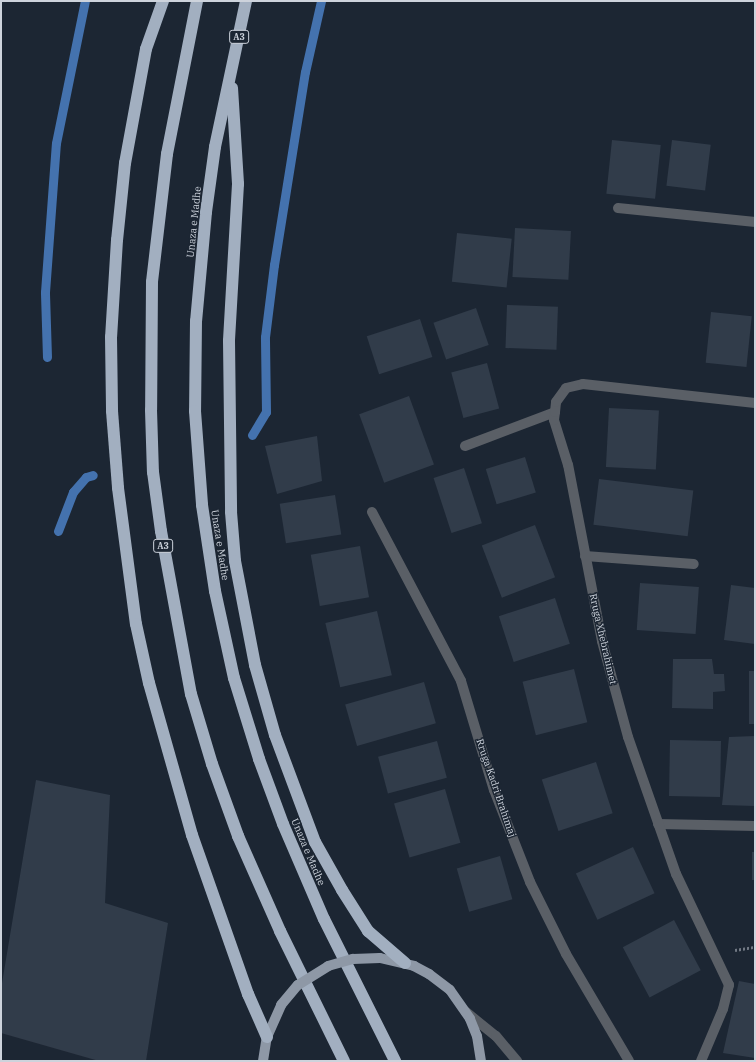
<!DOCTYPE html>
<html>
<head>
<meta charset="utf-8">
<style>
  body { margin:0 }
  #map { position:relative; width:756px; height:1062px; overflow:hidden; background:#1c2633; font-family:"IBM Plex Serif",serif }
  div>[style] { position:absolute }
  .stream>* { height:9px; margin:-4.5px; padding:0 4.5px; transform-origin:4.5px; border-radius:4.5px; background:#4472ae }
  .building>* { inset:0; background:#313c4a; transform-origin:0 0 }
  .path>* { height:2.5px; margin-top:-1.25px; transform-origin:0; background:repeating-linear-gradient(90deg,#717984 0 2px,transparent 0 4px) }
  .minor>* { height:10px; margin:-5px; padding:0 5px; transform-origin:5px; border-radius:5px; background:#5a5f66 }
  .major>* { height:10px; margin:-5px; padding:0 5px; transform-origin:5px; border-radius:5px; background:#8e98a6 }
  .highway>* { height:12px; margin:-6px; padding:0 6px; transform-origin:6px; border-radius:6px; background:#a2afc0 }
  .major-bridge>* { height:10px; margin:-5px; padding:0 5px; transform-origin:5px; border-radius:5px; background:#8e98a6 }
  span { translate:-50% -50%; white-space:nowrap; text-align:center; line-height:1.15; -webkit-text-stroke:3px #1c2633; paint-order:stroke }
  .shield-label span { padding:1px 3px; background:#1c2633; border:1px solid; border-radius:3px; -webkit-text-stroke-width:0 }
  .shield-label { font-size:9px; color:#cdd3dc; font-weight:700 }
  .street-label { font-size:10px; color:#cdd3dc }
  .frame { position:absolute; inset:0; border:2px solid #cdd3dc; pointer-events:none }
</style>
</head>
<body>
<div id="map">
  <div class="stream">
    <i style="left:47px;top:357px;width:65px;rotate:-91.8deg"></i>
    <i style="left:45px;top:292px;width:149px;rotate:-85.8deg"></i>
    <i style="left:56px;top:143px;width:145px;rotate:-78.5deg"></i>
    <i style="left:252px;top:435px;width:27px;rotate:-59deg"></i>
    <i style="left:266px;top:412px;width:75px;rotate:-90.8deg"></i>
    <i style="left:265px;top:337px;width:73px;rotate:-82.9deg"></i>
    <i style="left:274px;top:265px;width:195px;rotate:-80.9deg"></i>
    <i style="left:305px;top:72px;width:73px;rotate:-77.3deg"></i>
    <i style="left:58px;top:531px;width:42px;rotate:-69deg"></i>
    <i style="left:73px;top:492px;width:20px;rotate:-49deg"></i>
    <i style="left:86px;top:477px;width:7px;rotate:-16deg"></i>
  </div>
  <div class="building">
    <i style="left:612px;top:140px;width:49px;height:54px;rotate:6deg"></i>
    <i style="left:672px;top:140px;width:39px;height:46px;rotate:7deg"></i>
    <i style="left:515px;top:228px;width:56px;height:49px;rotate:3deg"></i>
    <i style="left:457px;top:233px;width:55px;height:49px;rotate:6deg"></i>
    <i style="left:507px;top:305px;width:51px;height:43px;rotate:2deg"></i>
    <i style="left:476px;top:308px;width:39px;height:45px;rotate:71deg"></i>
    <i style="left:711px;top:312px;width:41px;height:51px;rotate:6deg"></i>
    <i style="left:420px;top:319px;width:40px;height:56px;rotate:72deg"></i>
    <i style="left:487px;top:363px;width:47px;height:37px;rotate:75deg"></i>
    <i style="left:409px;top:396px;width:73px;height:53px;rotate:70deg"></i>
    <i style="left:609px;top:408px;width:50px;height:59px;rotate:3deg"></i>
    <i style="clip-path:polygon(317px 436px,322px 481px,277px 494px,265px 446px)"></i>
    <i style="left:525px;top:457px;width:37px;height:41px;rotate:73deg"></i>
    <i style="left:464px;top:468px;width:58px;height:32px;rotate:72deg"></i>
    <i style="left:599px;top:479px;width:95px;height:46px;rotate:7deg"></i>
    <i style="left:335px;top:495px;width:40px;height:56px;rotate:81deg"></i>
    <i style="left:535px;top:525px;width:56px;height:57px;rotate:69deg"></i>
    <i style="left:360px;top:546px;width:52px;height:50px;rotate:80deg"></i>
    <i style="left:640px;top:583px;width:59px;height:47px;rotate:4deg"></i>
    <i style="clip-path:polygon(731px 585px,755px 588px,755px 644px,724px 640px)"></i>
    <i style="left:555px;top:598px;width:48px;height:59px;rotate:72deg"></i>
    <i style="left:377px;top:611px;width:66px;height:53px;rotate:77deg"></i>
    <i style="clip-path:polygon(673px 659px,712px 659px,714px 674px,724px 674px,725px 691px,713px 692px,713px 709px,672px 708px)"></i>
    <i style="left:574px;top:669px;width:55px;height:53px;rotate:76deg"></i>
    <i style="left:749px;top:671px;width:6px;height:53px"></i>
    <i style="left:424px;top:682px;width:43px;height:82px;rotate:74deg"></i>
    <i style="clip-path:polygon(755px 736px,755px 806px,722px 805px,729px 737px)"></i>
    <i style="left:670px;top:740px;width:51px;height:56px;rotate:1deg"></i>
    <i style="left:437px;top:741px;width:38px;height:61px;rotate:75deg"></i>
    <i style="left:596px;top:762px;width:54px;height:57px;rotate:72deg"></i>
    <i style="clip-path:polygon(36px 780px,110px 795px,105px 903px,168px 923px,146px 1061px,99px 1061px,1px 1033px,1px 989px)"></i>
    <i style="left:445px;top:789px;width:56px;height:53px;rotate:74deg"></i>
    <i style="left:633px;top:847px;width:51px;height:63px;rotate:65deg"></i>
    <i style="left:752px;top:852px;width:3px;height:28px"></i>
    <i style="left:500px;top:856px;width:45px;height:45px;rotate:74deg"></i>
    <i style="left:674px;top:920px;width:57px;height:58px;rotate:62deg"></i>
    <i style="clip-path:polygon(739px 981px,755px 984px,755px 1058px,723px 1053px)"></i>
  </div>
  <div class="path">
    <i style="left:735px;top:950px;width:20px;rotate:-9deg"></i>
  </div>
  <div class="minor">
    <i style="left:618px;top:208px;width:138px;rotate:5.8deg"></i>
    <i style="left:465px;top:446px;width:96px;rotate:-20.7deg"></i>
    <i style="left:372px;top:512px;width:191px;rotate:62.2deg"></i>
    <i style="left:461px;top:681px;width:114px;rotate:73.2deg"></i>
    <i style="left:494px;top:790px;width:99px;rotate:68.6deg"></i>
    <i style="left:530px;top:882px;width:80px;rotate:63.4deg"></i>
    <i style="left:566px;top:954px;width:124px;rotate:59.5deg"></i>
    <i style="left:585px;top:556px;width:109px;rotate:4.2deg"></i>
    <i style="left:658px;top:824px;width:97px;rotate:1.2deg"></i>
    <i style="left:466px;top:1012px;width:38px;rotate:39deg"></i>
    <i style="left:496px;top:1036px;width:33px;rotate:50deg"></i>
    <i style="left:701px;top:1061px;width:56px;rotate:-67.1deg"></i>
    <i style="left:723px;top:1009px;width:25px;rotate:-76deg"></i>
    <i style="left:729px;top:985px;width:123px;rotate:-115.5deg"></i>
    <i style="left:676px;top:874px;width:145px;rotate:-109.3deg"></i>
    <i style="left:628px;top:737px;width:99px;rotate:-105.2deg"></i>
    <i style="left:602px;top:641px;width:179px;rotate:-100.9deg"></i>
    <i style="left:568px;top:465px;width:47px;rotate:-107.3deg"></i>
    <i style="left:554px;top:420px;width:8px;rotate:-83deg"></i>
    <i style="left:555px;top:412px;width:10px;rotate:-84deg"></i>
    <i style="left:556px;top:402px;width:17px;rotate:-54deg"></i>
    <i style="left:566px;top:388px;width:17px;rotate:-13deg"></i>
    <i style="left:583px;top:384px;width:173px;rotate:6.3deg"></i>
  </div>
  <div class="major">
    <i style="left:380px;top:958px;width:35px;rotate:13deg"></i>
    <i style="left:414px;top:966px;width:17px;rotate:28deg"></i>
    <i style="left:429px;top:974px;width:26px;rotate:37deg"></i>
    <i style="left:450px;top:990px;width:35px;rotate:55deg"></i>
    <i style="left:470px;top:1019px;width:18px;rotate:68deg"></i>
    <i style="left:477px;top:1036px;width:25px;rotate:81deg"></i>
    <i style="left:263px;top:1061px;width:24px;rotate:-81deg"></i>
    <i style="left:267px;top:1037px;width:35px;rotate:-66deg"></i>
  </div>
  <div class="highway">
    <i style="left:163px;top:1px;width:51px;rotate:109.5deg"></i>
    <i style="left:146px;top:49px;width:116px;rotate:100.4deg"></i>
    <i style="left:125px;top:163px;width:77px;rotate:95.9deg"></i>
    <i style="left:117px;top:240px;width:97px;rotate:93.5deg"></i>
    <i style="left:111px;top:337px;width:74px;rotate:89.2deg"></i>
    <i style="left:112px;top:411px;width:77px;rotate:85.5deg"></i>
    <i style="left:118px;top:488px;width:137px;rotate:82.5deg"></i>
    <i style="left:136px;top:624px;width:60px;rotate:77.6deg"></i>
    <i style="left:149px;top:683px;width:158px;rotate:74.2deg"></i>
    <i style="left:192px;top:835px;width:169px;rotate:70.6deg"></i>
    <i style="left:248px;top:994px;width:47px;rotate:66.2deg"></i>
    <i style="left:197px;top:1px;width:156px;rotate:101.1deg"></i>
    <i style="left:167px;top:154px;width:129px;rotate:96.7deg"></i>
    <i style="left:152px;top:282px;width:128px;rotate:90.4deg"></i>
    <i style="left:151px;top:410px;width:62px;rotate:88.2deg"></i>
    <i style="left:153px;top:472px;width:60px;rotate:82.3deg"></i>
    <i style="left:161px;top:531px;width:166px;rotate:79.6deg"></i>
    <i style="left:191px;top:694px;width:73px;rotate:73.3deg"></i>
    <i style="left:212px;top:764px;width:77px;rotate:70.1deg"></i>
    <i style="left:238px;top:836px;width:104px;rotate:66.1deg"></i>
    <i style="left:280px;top:931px;width:145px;rotate:63.8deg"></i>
    <i style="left:246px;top:1px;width:149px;rotate:102deg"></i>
    <i style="left:215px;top:147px;width:66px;rotate:97.9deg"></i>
    <i style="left:206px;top:212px;width:109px;rotate:95.2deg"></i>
    <i style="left:196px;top:321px;width:90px;rotate:90.6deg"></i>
    <i style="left:195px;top:411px;width:94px;rotate:85.7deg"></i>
    <i style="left:202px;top:505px;width:87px;rotate:81.4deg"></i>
    <i style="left:215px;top:591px;width:89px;rotate:77.7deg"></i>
    <i style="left:234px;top:678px;width:85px;rotate:72.8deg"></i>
    <i style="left:259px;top:759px;width:69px;rotate:69.7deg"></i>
    <i style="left:283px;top:824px;width:103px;rotate:66.7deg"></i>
    <i style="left:324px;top:919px;width:159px;rotate:63.4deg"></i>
    <i style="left:232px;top:88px;width:96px;rotate:86.4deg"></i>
    <i style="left:238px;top:184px;width:157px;rotate:93.3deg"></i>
    <i style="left:229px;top:341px;width:171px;rotate:89.3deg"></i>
    <i style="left:231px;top:512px;width:49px;rotate:85.3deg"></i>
    <i style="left:235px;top:561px;width:106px;rotate:79.1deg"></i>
    <i style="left:255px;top:665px;width:73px;rotate:74.1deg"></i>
    <i style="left:275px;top:735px;width:114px;rotate:69.5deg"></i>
    <i style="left:315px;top:842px;width:55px;rotate:60.6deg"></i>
    <i style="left:342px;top:890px;width:49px;rotate:57.6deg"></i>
    <i style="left:368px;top:931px;width:49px;rotate:40.9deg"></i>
  </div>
  <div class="major-bridge">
    <i style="left:281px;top:1005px;width:26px;rotate:-50deg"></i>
    <i style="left:298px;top:985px;width:36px;rotate:-32deg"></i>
    <i style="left:328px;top:966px;width:26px;rotate:-16deg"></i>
    <i style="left:353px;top:959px;width:27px;rotate:-2deg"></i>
  </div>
  <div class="shield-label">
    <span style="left:239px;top:37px">A3</span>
    <span style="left:163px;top:546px">A3</span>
  </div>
  <div class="street-label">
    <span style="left:194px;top:222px;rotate:-84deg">Unaza e Madhe</span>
    <span style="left:220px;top:545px;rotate:81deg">Unaza e Madhe</span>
    <span style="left:603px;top:639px;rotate:77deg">Rruga Xhebrahimet</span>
    <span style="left:496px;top:788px;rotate:71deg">Rruga Kadri Brahimaj</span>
    <span style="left:308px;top:852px;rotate:67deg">Unaza e Madhe</span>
  </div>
  <div class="frame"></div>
</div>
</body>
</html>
